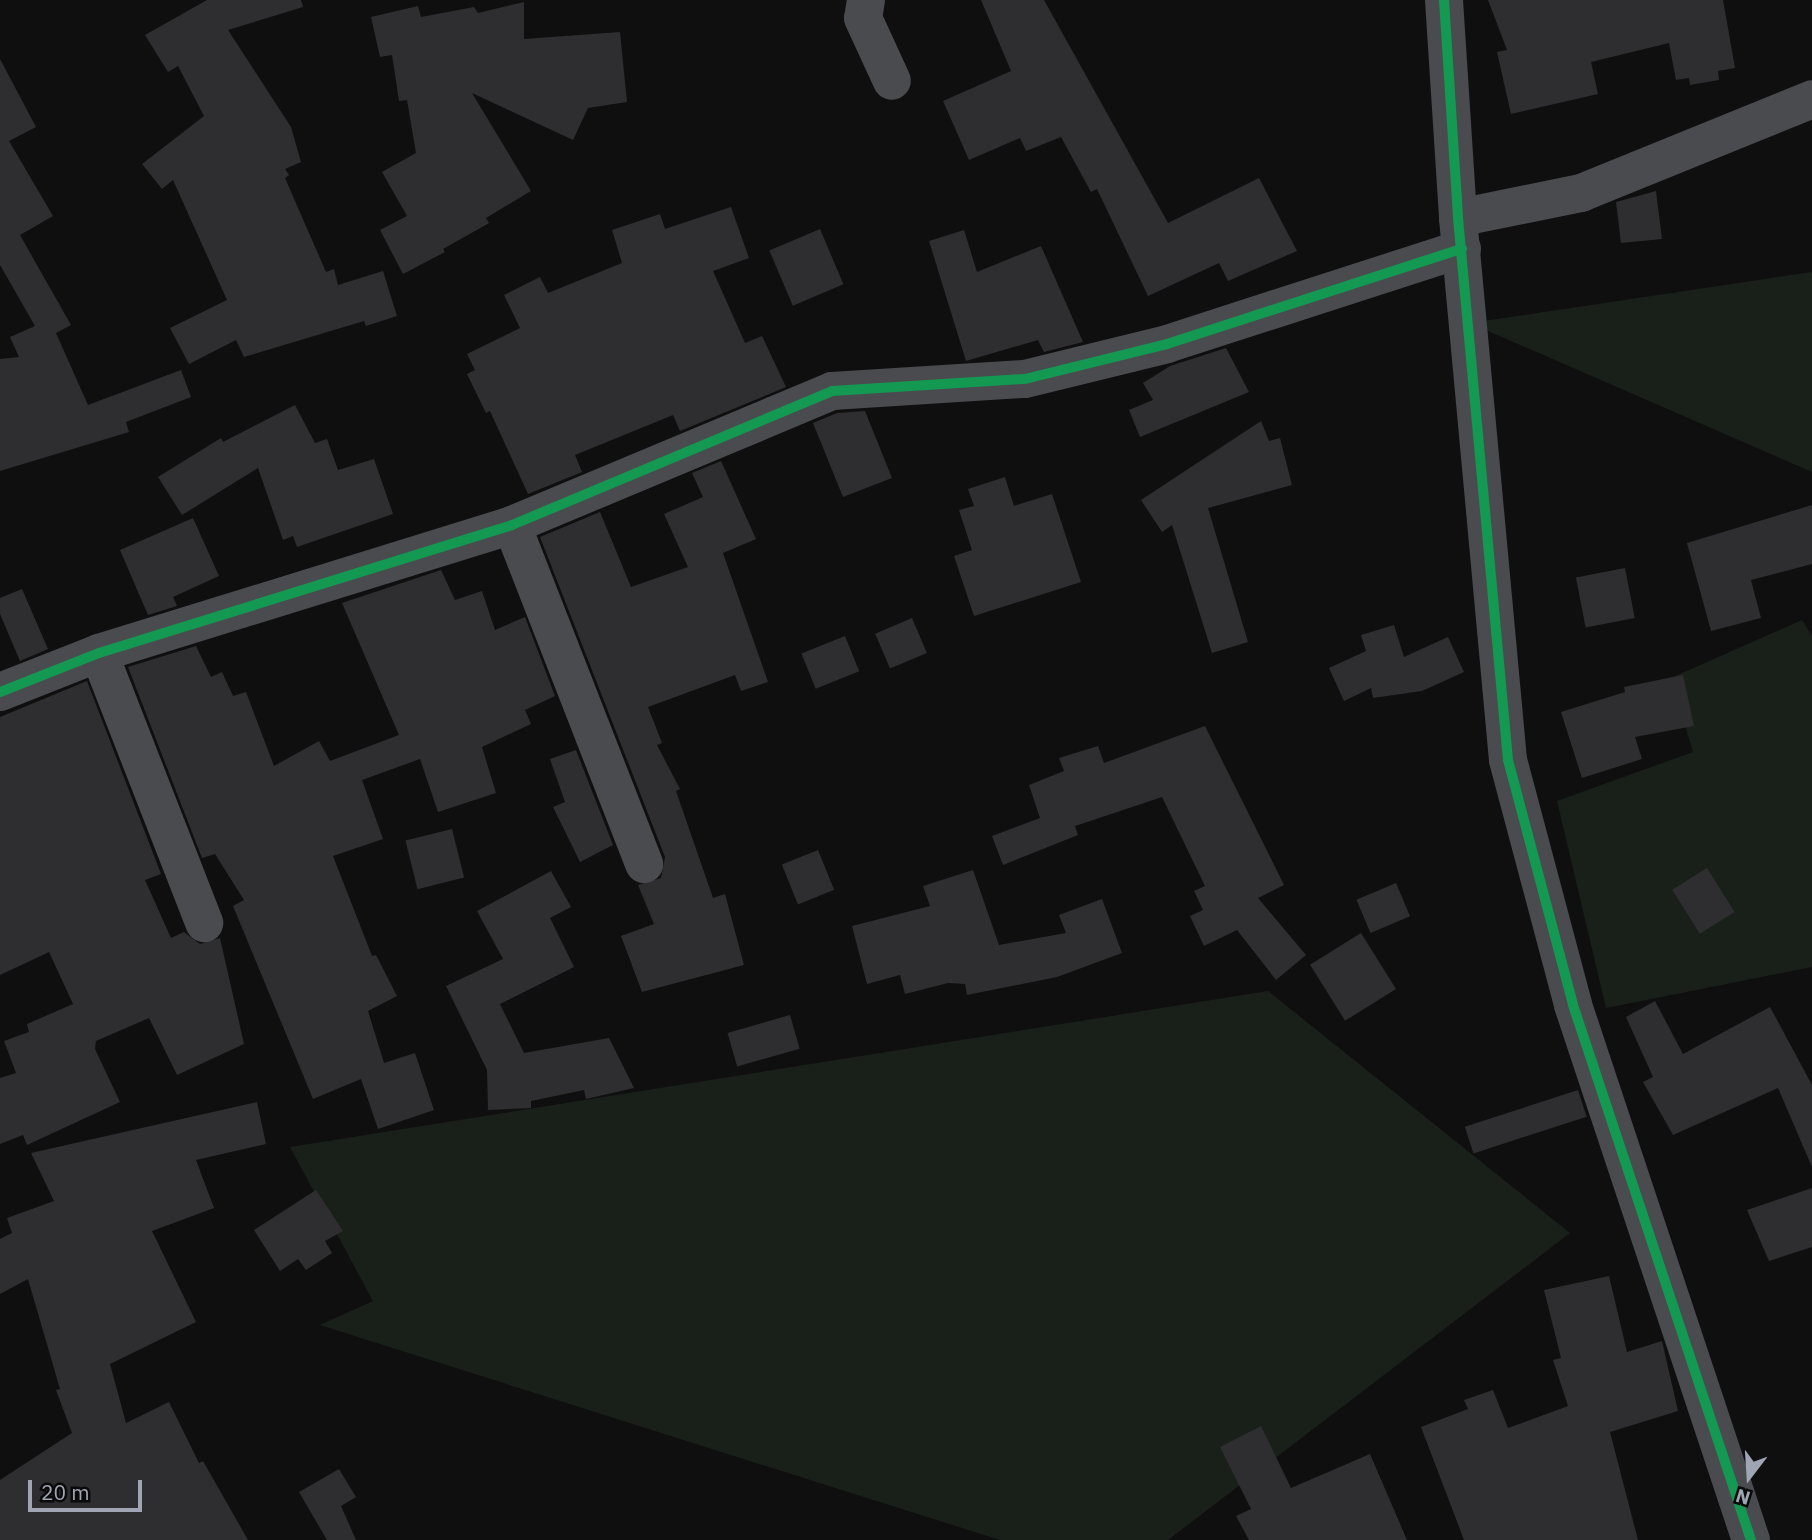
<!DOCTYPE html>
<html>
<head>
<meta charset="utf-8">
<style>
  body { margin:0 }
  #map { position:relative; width:1812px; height:1540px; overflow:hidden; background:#0f0f10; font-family:"IBM Plex Sans",sans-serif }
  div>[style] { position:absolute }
  .green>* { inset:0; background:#19201a }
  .building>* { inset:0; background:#2e2e30; transform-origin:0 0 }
  .minor>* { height:38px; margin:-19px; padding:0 19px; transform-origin:19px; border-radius:19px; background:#4a4b4f }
  .cycleway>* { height:10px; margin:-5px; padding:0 5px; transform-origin:5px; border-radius:5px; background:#139951 }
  span { translate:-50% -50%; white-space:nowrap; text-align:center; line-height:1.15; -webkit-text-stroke:5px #0a0a0b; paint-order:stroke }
  .north { position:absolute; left:1714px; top:1442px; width:70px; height:70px; -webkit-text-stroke:5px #0a0a0b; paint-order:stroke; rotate:197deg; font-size:19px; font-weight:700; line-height:28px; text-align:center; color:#9fa5b2 }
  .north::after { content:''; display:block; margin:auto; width:24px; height:32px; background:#9fa5b2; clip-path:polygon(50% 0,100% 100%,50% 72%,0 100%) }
  .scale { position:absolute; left:28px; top:1480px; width:114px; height:32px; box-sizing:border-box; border:4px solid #9fa5b2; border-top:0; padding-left:9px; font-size:21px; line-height:24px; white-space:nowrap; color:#9fa5b2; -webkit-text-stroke:5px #0a0a0b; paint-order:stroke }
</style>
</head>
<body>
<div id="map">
  <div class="green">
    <i style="clip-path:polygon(1812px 272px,1812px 472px,1470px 323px)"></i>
    <i style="clip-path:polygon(1802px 620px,1812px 636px,1812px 967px,1606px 1008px,1557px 801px,1693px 752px,1671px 678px)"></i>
    <i style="clip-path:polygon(1268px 991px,1570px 1233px,1168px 1540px,1000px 1540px,320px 1325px,373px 1301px,290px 1147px)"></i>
  </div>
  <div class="building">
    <i style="clip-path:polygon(207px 0,301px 0,303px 7px,228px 30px,291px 127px,301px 162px,285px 169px,289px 175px,285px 178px,326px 272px,334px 269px,338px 285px,383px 271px,397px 316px,366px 326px,364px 321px,244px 357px,236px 340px,189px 364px,170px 328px,227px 300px,173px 180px,162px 189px,142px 164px,204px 116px,178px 66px,168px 72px,145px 35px)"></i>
    <i style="clip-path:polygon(981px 0,1044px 0,1168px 223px,1259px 178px,1297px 251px,1228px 281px,1219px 263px,1148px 296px,1097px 189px,1091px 192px,1061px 137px,1026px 151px,1020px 138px,969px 160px,943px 101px,1011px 71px)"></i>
    <i style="clip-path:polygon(1488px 0,1723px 0,1735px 68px,1718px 71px,1719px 80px,1690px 85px,1689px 78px,1676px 80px,1669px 43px,1591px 62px,1598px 94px,1511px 114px,1497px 52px,1507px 50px)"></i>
    <i style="clip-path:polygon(524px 2px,524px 39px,620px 32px,627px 102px,588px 108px,573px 140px,472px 93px,531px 191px,486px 218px,489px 223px,443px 249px,445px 252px,403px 274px,380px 230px,407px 216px,382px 172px,416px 153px,407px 100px,399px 101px,392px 55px,380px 57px,371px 17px,418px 6px,421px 17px,474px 7px,478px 13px)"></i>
    <i style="clip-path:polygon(0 59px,36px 127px,9px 141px,53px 216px,20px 235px,71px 325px,56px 333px,88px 405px,181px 370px,191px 397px,126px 422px,129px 432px,0 471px,0 359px,19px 357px,10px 337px,35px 326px,0 265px)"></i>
    <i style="clip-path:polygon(1656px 191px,1662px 239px,1621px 243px,1616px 202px)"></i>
    <i style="clip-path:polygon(731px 207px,749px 258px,713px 271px,745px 343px,762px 336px,786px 387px,680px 431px,673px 415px,575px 455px,582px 472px,528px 494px,490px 411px,486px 413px,467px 374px,475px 370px,467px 354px,520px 328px,504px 295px,540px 277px,548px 293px,622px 263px,612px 230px,660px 214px,665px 229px)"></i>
    <i style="left:820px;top:229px;width:60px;height:55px;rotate:67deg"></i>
    <i style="clip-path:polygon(964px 230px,977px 272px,1041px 246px,1083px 342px,1044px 352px,1038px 340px,966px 361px,929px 241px)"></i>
    <i style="clip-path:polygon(1226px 348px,1249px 392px,1140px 437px,1129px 410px,1153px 400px,1143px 383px,1170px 366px)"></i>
    <i style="clip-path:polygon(295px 405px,315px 443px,327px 439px,338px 470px,374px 459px,393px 514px,297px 547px,293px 536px,283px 540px,258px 468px,182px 515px,158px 477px,221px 438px,223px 442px)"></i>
    <i style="clip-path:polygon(865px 411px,892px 478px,843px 497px,813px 423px,837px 413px)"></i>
    <i style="clip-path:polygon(1261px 421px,1269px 441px,1280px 438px,1292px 485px,1208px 508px,1248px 642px,1212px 653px,1172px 525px,1162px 532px,1141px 500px)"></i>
    <i style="clip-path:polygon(721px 461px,756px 539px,723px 553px,768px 682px,741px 691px,735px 675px,648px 707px,662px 743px,657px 745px,680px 789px,676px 791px,713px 898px,725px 894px,744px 965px,642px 992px,621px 936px,654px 924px,638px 885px,661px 878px,665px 857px,540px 537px,600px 512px,631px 587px,688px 567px,664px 514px,703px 497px,692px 473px)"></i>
    <i style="clip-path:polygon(1005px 477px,1014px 506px,1052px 494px,1081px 582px,974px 616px,954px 556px,972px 550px,959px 510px,974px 506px,968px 489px)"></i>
    <i style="clip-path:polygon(1812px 505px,1812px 564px,1751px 580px,1761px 618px,1711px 631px,1687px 543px)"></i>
    <i style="clip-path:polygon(193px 518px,219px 576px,173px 597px,177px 606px,148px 615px,120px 550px)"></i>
    <i style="left:1625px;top:568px;width:51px;height:50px;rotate:79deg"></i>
    <i style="clip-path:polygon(441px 570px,455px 600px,482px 591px,495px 630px,525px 617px,555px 696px,525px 710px,531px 724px,482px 747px,496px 793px,438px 812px,420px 759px,362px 780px,383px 839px,333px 856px,372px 956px,376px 955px,397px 996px,368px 1011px,384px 1063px,415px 1053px,434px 1110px,378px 1129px,361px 1079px,313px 1099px,233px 906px,244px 900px,215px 854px,202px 858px,128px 667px,196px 646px,211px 677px,222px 672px,233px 696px,246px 692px,274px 766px,319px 741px,330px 761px,399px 735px,342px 603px)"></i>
    <i style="clip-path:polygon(22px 589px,48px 649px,20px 661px,0 614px,0 598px)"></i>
    <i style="left:912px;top:618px;width:38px;height:40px;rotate:67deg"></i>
    <i style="clip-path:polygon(1394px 625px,1404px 657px,1448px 637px,1464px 672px,1422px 691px,1373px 698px,1371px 688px,1344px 701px,1329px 668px,1366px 651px,1361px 635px)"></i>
    <i style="left:845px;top:636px;width:38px;height:47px;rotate:68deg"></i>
    <i style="clip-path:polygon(1683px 675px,1694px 726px,1635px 737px,1642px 759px,1582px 778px,1561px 712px,1625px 692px,1624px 687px)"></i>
    <i style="clip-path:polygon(87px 681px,161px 874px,145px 880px,171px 938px,184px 932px,200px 944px,220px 938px,244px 1044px,177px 1075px,149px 1018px,96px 1041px,95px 1049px,120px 1102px,27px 1145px,23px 1135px,0 1144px,0 1078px,16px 1073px,4px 1041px,29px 1032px,27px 1024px,73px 1004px,49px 952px,0 975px,0 717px)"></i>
    <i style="clip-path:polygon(1205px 726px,1284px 885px,1258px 898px,1306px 955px,1276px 980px,1237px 930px,1204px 946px,1190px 916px,1203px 910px,1194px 891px,1205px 886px,1162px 797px,1075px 826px,1078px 835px,1003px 865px,992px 836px,1040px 818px,1029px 785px,1064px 771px,1059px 758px,1098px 746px,1104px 763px)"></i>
    <i style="clip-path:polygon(576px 750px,613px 845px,580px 862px,553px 807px,565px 802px,550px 759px)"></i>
    <i style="left:452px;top:829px;width:50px;height:48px;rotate:76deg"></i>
    <i style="left:818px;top:850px;width:43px;height:39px;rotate:68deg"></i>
    <i style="left:1707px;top:868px;width:52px;height:41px;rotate:58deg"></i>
    <i style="clip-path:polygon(973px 870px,999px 945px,1066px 933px,1059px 915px,1102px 899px,1122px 953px,1057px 977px,967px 995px,965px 984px,948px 983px,905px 994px,900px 975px,867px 984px,852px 926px,930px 906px,923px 886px)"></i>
    <i style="clip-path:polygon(551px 871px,571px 907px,550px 918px,574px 967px,500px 1004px,524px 1053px,609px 1038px,634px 1088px,586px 1099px,584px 1090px,531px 1101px,531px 1108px,488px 1110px,487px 1070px,446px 986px,503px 959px,477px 911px)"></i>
    <i style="left:1396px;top:883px;width:36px;height:43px;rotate:67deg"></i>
    <i style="left:1361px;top:933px;width:66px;height:60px;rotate:58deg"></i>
    <i style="clip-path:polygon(1655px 1001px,1683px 1054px,1770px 1007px,1812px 1085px,1812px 1167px,1778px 1088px,1673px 1135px,1643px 1082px,1653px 1077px,1626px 1017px)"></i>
    <i style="left:790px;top:1015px;width:35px;height:65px;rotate:74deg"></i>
    <i style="left:1578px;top:1090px;width:28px;height:119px;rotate:72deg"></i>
    <i style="clip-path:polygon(257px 1102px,266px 1144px,196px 1160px,214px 1208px,152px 1231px,196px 1322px,110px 1364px,126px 1423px,169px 1402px,199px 1463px,203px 1461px,248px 1540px,0 1540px,0 1480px,72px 1433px,56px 1390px,60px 1389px,28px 1279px,0 1294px,0 1239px,12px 1233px,7px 1218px,54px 1201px,31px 1153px)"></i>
    <i style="clip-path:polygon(1812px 1188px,1812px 1247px,1769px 1261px,1747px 1210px)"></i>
    <i style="clip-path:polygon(316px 1190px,343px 1231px,325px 1241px,332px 1253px,306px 1270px,298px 1259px,280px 1271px,254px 1230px)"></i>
    <i style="clip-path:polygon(1609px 1276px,1627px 1352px,1662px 1341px,1678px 1411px,1610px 1432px,1638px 1540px,1464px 1540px,1421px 1427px,1468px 1409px,1464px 1400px,1493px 1390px,1508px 1428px,1568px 1406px,1553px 1360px,1561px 1358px,1544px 1290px)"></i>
    <i style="clip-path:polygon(1261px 1426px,1291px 1488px,1370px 1454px,1407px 1540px,1249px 1540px,1236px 1516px,1251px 1509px,1220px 1447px)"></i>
    <i style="clip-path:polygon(339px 1469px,356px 1497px,341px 1506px,356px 1540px,327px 1540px,299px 1492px)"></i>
  </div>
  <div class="minor">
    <i style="left:866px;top:0;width:18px;rotate:99deg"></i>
    <i style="left:863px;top:18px;width:69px;rotate:65.3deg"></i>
    <i style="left:1444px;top:0;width:218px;rotate:86.3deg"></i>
    <i style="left:1458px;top:218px;width:544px;rotate:84.73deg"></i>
    <i style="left:1508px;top:760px;width:253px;rotate:75.1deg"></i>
    <i style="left:1573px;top:1005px;width:564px;rotate:71.6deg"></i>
    <i style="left:1458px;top:218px;width:126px;rotate:-11.5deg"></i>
    <i style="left:1581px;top:193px;width:249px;rotate:-22.1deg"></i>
    <i style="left:512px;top:525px;width:364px;rotate:68.7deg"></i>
    <i style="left:99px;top:653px;width:290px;rotate:68.7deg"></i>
    <i style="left:0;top:692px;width:106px;rotate:-21.5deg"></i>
    <i style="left:99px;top:653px;width:432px;rotate:-17.2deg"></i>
    <i style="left:512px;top:525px;width:347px;rotate:-22.7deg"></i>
    <i style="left:832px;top:391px;width:193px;rotate:-3.6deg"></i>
    <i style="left:1025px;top:379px;width:146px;rotate:-13.8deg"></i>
    <i style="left:1167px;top:344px;width:310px;rotate:-17.9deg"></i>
  </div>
  <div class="cycleway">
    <i style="left:1444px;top:0;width:218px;rotate:86.3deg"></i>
    <i style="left:1458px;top:218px;width:544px;rotate:84.73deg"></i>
    <i style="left:1508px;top:760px;width:253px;rotate:75.1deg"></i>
    <i style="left:1573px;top:1005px;width:564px;rotate:71.6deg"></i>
    <i style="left:0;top:692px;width:106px;rotate:-21.5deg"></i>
    <i style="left:99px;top:653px;width:432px;rotate:-17.2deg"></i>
    <i style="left:512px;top:525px;width:347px;rotate:-22.7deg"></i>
    <i style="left:832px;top:391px;width:193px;rotate:-3.6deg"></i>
    <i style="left:1025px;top:379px;width:146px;rotate:-13.8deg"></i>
    <i style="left:1167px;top:344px;width:310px;rotate:-17.9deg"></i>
  </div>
  <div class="north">N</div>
  <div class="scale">20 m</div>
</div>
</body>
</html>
